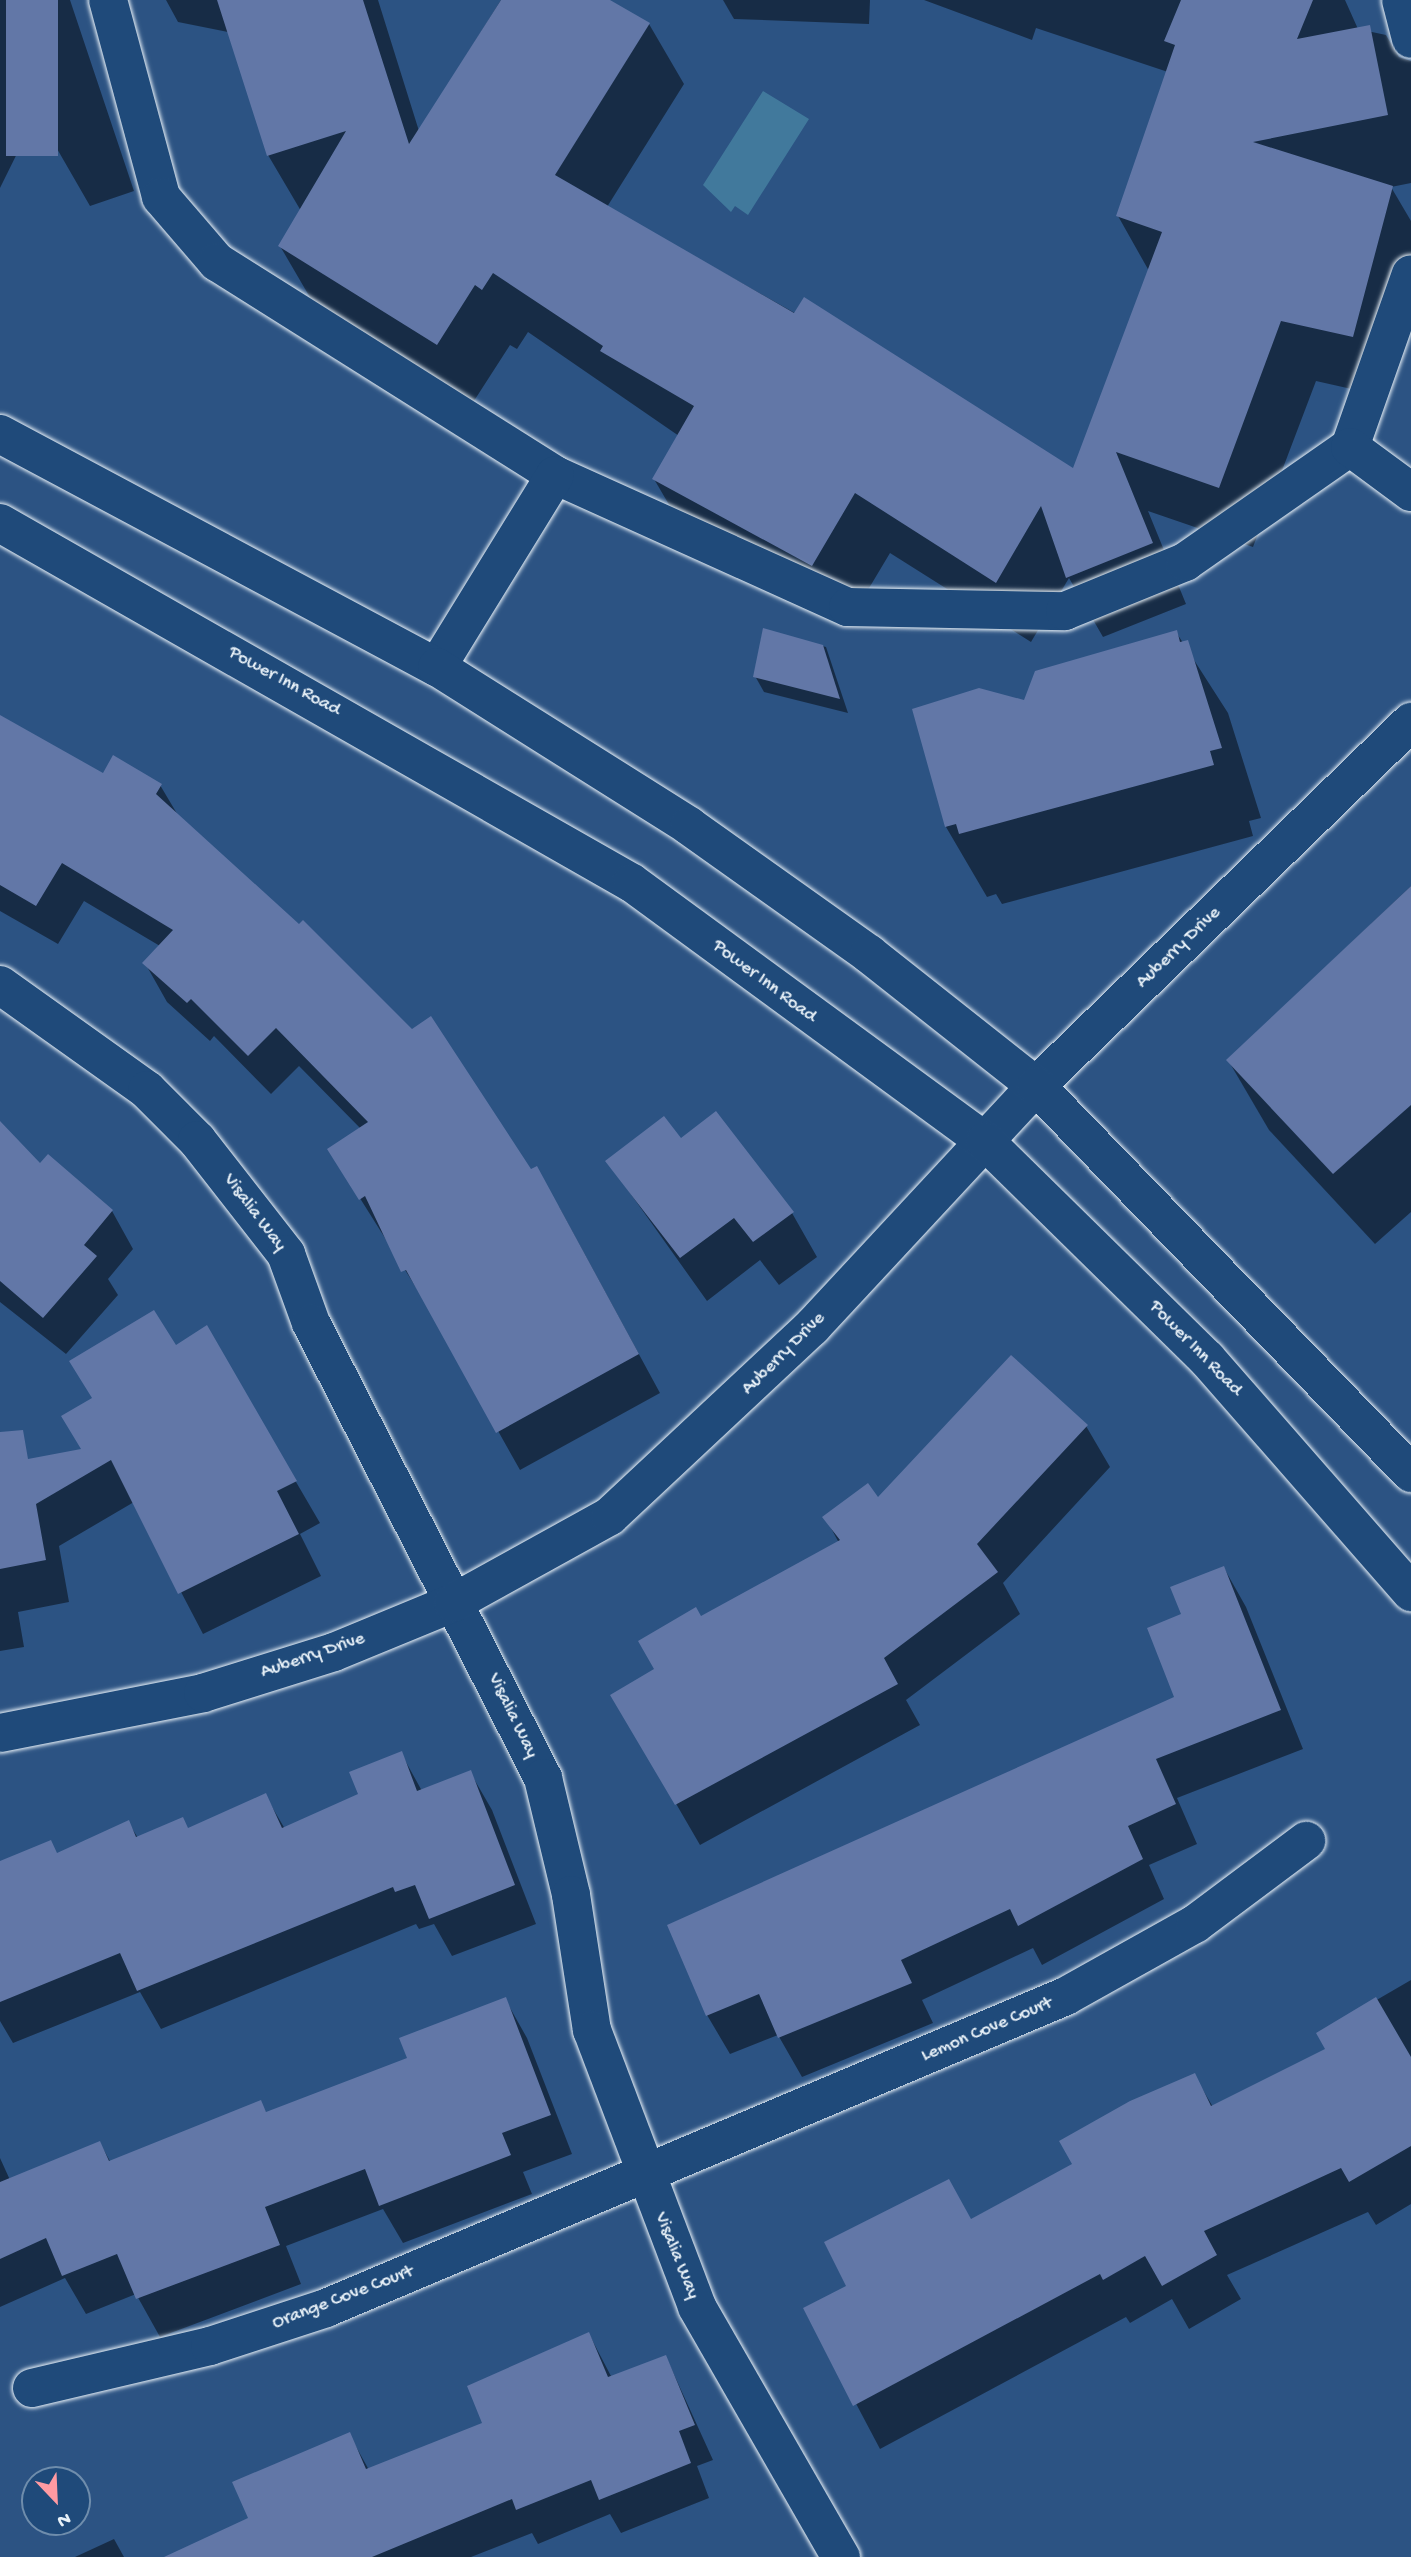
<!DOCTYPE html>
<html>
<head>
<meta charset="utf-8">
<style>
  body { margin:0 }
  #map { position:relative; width:1411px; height:2557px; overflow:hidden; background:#2c5383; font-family:"Gochi Hand",sans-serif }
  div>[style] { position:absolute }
  .water>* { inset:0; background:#41799c }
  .shadow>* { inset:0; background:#0007 }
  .building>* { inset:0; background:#6277a7; transform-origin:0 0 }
  .roads { filter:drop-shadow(0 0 2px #e8f1f8) drop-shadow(0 0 2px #e8f1f8) }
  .minor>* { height:38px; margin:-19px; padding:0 19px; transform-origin:19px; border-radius:19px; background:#1f4a7a }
  .major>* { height:38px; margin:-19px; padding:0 19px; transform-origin:19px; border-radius:19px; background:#1f4a7a }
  span { translate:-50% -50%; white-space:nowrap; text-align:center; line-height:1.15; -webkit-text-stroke:5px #1f4a7a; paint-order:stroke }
  .street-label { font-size:19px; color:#e8f1f8 }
  .north { position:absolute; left:21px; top:2466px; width:70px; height:70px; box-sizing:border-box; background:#1f4a7a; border:2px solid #6f8dac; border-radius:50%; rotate:157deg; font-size:19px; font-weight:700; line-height:28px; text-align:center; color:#e8f1f8 }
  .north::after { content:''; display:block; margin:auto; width:24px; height:32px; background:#ff9aa2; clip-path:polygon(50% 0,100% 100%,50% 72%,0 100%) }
</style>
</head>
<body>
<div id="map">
  <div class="water">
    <i style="clip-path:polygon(763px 91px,809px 119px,748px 215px,735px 206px,731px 212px,703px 185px)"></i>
  </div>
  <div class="shadow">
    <i style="clip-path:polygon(0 0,70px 0,134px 191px,90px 206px,56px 147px,42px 103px,0 188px)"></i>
    <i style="clip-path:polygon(166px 0,378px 0,419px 131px,501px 0,606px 0,649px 24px,684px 84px,607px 207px,1074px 471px,1149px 271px,1118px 216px,1168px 72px,1036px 28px,1032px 40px,924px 0,1345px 0,1358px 29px,1386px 35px,1399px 57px,1411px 61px,1411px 183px,1391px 187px,1411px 221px,1411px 307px,1387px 397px,1316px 381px,1253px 547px,1148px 511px,1186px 604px,1103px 637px,1069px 578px,1031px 642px,890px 553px,847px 625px,689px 539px,654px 479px,679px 436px,528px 332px,517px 349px,510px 345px,472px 404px,315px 306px,280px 246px,301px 211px,268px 155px,228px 32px,178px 22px)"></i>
    <i style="clip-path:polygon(723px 0,870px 0,869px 24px,734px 19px)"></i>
    <i style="clip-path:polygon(765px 631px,826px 647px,848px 713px,764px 692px,755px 676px)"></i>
    <i style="clip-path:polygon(1176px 632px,1228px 713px,1261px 818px,1249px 821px,1253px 836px,1002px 904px,996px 894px,987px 897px,946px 827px,1025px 703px)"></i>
    <i style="clip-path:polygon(0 717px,104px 775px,160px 785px,179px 817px,531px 1171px,559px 1207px,660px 1393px,520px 1470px,429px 1308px,329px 1149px,361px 1129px,299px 1066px,271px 1094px,214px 1036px,210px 1041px,167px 1002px,145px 963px,160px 946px,84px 901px,58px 944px,0 911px)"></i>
    <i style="clip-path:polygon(1411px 886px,1411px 1212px,1375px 1244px,1269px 1130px,1228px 1060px)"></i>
    <i style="clip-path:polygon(0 1124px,40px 1166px,112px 1211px,133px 1249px,108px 1279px,118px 1295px,66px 1354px,0 1302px)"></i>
    <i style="clip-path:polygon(681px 1140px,792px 1213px,817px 1257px,779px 1285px,760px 1260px,707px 1301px,608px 1162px)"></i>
    <i style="clip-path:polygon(206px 1328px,320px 1523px,300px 1534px,321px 1576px,203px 1634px,134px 1502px,59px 1546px,69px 1602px,18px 1612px,24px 1647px,0 1651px,0 1466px,83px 1451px,175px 1347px)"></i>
    <i style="clip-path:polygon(1086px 1426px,1110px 1467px,1003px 1583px,1020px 1614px,906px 1700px,920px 1725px,700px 1845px,613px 1695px,656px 1670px,700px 1619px,839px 1543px,825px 1517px)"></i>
    <i style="clip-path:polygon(1224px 1568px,1246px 1607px,1303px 1749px,1177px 1798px,1197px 1844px,1149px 1865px,1164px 1899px,1042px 1965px,1033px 1948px,922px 2000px,933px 2023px,802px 2077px,778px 2035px,730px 2054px,707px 2015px,1176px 1698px,1183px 1615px)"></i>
    <i style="clip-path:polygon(401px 1753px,422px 1791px,470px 1772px,492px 1810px,536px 1924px,452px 1956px,434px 1924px,419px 1929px,416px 1924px,161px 2029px,140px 1992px,13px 2043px,0 2021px,0 1862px,58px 1855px,128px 1822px,138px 1838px,188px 1829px,265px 1795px,285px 1829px,360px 1795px)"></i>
    <i style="clip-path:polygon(1411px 1980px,1411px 2204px,1376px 2225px,1368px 2212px,1227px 2275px,1241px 2299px,1189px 2329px,1172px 2299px,1130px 2323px,1126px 2317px,880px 2449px,806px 2309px,1074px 2164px,1194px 2075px,1213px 2107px,1327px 2050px,1318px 2034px)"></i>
    <i style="clip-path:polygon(505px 1999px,527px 2038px,572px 2154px,523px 2172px,532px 2194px,403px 2243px,383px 2209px,286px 2246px,301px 2284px,160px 2337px,136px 2294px,86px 2314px,65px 2278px,0 2307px,0 2158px,10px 2180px,100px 2143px,111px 2163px,260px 2102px,267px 2114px,409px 2059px)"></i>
    <i style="clip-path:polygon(589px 2334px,612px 2378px,666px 2357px,713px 2460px,697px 2466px,709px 2498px,621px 2533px,610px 2514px,538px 2544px,532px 2533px,471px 2557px,168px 2557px,250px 2519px,349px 2434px,369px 2470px,484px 2424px)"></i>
    <i style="clip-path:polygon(114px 2539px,124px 2557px,75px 2557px)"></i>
  </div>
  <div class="building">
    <i style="left:6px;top:0;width:52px;height:156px"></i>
    <i style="clip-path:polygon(217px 0,363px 0,409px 144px,501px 0,610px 0,650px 23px,555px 175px,794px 313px,804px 297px,1073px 468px,1162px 232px,1116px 216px,1175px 45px,1164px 41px,1181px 0,1313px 0,1297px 39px,1370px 25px,1388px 115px,1253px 142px,1393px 186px,1353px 337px,1281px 321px,1219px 488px,1116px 452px,1153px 543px,1066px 578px,1041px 506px,996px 583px,855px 493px,812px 566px,652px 479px,694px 406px,600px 351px,603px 346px,493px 273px,482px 290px,475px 285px,437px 345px,278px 246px,346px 131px,267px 156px)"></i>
    <i style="clip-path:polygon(763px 628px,823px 645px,840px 699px,753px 677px)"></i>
    <i style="clip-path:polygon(1177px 630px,1180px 642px,1188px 640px,1222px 748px,1210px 751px,1214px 765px,959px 834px,956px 824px,945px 827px,912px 709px,979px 688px,1024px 700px,1035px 671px)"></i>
    <i style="clip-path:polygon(0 715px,103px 773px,113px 755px,162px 784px,156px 794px,299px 924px,303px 920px,412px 1029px,431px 1016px,531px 1169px,537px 1166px,639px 1354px,496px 1433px,406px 1270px,401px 1272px,365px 1196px,359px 1200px,327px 1149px,368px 1122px,276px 1028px,248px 1056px,191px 999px,187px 1003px,142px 963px,173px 930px,62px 863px,36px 906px,0 885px)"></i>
    <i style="clip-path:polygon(1411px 886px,1411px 1105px,1333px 1174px,1226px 1060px)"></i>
    <i style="clip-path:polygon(716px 1111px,794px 1212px,753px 1242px,734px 1218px,680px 1258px,605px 1161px,664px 1116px,681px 1138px)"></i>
    <i style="clip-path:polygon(0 1121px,40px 1163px,48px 1154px,113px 1210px,84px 1245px,97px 1256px,43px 1318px,0 1281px)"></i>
    <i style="clip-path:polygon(154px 1310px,176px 1345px,207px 1325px,297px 1481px,277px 1491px,299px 1534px,178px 1594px,111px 1460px,36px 1504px,46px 1560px,0 1569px,0 1432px,23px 1430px,28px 1459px,81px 1449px,61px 1416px,92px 1398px,69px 1361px)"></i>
    <i style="clip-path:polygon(1011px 1355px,1088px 1425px,977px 1544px,998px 1572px,884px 1658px,898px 1684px,675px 1805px,610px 1695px,654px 1669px,638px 1641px,696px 1607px,701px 1616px,840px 1540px,822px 1517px,868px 1483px,878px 1497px)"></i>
    <i style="clip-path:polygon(1224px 1566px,1281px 1710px,1156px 1759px,1176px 1804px,1128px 1826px,1143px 1859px,1018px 1926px,1010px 1909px,901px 1960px,912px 1983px,778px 2038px,759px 1994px,706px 2016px,667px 1925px,1174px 1697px,1147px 1628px,1181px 1614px,1170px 1587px)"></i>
    <i style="clip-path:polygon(402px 1751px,417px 1791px,471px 1770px,515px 1885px,429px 1919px,415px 1885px,395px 1892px,393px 1887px,137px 1991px,120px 1953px,0 2002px,0 1861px,51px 1840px,57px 1853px,129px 1820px,136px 1837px,183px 1817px,188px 1828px,266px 1793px,282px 1828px,358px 1794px,349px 1772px)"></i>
    <i style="clip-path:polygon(506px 1997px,551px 2115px,502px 2133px,511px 2155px,379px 2206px,365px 2169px,265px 2207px,280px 2245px,136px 2299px,117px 2254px,62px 2276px,46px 2238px,0 2259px,0 2182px,100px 2141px,109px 2161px,261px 2100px,266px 2112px,407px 2058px,399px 2038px)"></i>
    <i style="clip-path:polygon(1376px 1997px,1411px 2057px,1411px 2146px,1349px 2182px,1341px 2168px,1204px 2231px,1217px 2255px,1162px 2286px,1145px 2256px,1103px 2280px,1100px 2274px,853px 2406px,803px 2308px,846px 2286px,824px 2242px,949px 2179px,971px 2219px,1072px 2164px,1059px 2141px,1130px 2101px,1195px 2073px,1211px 2106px,1325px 2049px,1316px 2033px)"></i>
    <i style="clip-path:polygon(589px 2332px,608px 2377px,666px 2355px,695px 2425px,679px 2431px,691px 2463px,599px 2500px,591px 2480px,516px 2510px,512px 2499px,372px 2557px,164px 2557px,248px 2518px,232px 2482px,350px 2432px,366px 2469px,482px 2423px,467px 2386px)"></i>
  </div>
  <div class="roads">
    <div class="minor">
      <i style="left:108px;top:0;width:204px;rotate:74.9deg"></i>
      <i style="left:161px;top:197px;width:86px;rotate:49.3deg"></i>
      <i style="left:217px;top:262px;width:400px;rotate:32.2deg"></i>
      <i style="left:555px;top:475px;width:321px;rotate:24.3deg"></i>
      <i style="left:848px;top:607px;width:217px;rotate:1.1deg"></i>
      <i style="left:1065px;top:611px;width:130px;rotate:-22.2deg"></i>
      <i style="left:1185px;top:562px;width:201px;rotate:-34.9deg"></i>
      <i style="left:1350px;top:447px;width:183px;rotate:-70.6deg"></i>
      <i style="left:1401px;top:0;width:40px;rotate:75.6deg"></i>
      <i style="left:1350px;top:447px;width:76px;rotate:36.4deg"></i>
      <i style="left:437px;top:667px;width:225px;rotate:-58.4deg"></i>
      <i style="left:0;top:985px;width:181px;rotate:35.5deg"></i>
      <i style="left:147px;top:1090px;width:71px;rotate:45deg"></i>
      <i style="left:197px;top:1140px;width:145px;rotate:52deg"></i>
      <i style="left:286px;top:1254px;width:73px;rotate:70.1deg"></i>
      <i style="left:311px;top:1323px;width:511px;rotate:62.98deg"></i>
      <i style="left:543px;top:1778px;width:120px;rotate:76.5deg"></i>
      <i style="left:571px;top:1895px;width:137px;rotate:81.2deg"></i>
      <i style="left:592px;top:2030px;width:296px;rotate:69.2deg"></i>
      <i style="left:697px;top:2307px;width:289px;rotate:60.1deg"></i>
      <i style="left:0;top:1733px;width:207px;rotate:-11.1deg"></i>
      <i style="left:203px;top:1693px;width:137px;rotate:-17.4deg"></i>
      <i style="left:334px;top:1652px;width:129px;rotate:-22.4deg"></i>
      <i style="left:453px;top:1603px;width:179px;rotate:-29deg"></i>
      <i style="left:610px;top:1516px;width:277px;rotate:-43.1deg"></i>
      <i style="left:812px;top:1327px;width:329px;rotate:-47.1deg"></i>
      <i style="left:1036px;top:1086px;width:523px;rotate:-44.15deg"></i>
      <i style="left:32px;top:2388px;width:183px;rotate:-13.3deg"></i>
      <i style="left:210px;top:2346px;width:122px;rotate:-18.1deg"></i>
      <i style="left:326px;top:2308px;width:803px;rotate:-22.86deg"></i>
      <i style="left:1066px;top:1996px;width:148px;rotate:-29.2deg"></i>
      <i style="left:1195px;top:1924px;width:139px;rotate:-36.8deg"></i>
    </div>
    <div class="major">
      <i style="left:0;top:434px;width:495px;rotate:28.1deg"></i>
      <i style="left:437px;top:667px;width:298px;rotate:32.2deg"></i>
      <i style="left:689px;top:826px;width:221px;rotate:35.4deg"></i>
      <i style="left:869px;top:954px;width:213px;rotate:38.3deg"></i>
      <i style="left:1036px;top:1086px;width:539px;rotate:45.9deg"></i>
      <i style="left:0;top:523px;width:727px;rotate:29.67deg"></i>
      <i style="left:632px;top:883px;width:437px;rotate:36.2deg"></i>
      <i style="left:985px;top:1141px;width:311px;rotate:44.5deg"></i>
      <i style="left:1207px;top:1359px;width:310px;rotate:48.8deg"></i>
    </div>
  </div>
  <div class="street-label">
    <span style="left:284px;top:682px;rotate:29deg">Power Inn Road</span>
    <span style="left:1179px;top:948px;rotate:-44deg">Auberry Drive</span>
    <span style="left:764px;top:982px;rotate:37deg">Power Inn Road</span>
    <span style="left:254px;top:1213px;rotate:53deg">Visalia Way</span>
    <span style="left:1195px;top:1349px;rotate:46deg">Power Inn Road</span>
    <span style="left:784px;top:1354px;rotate:-45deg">Auberry Drive</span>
    <span style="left:313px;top:1656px;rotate:-19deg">Auberry Drive</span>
    <span style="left:512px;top:1716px;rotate:64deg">Visalia Way</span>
    <span style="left:987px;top:2030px;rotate:-23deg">Lemon Cove Court</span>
    <span style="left:676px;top:2256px;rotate:68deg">Visalia Way</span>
    <span style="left:343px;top:2298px;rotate:-21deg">Orange Cove Court</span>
  </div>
  <div class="north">N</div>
</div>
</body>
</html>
